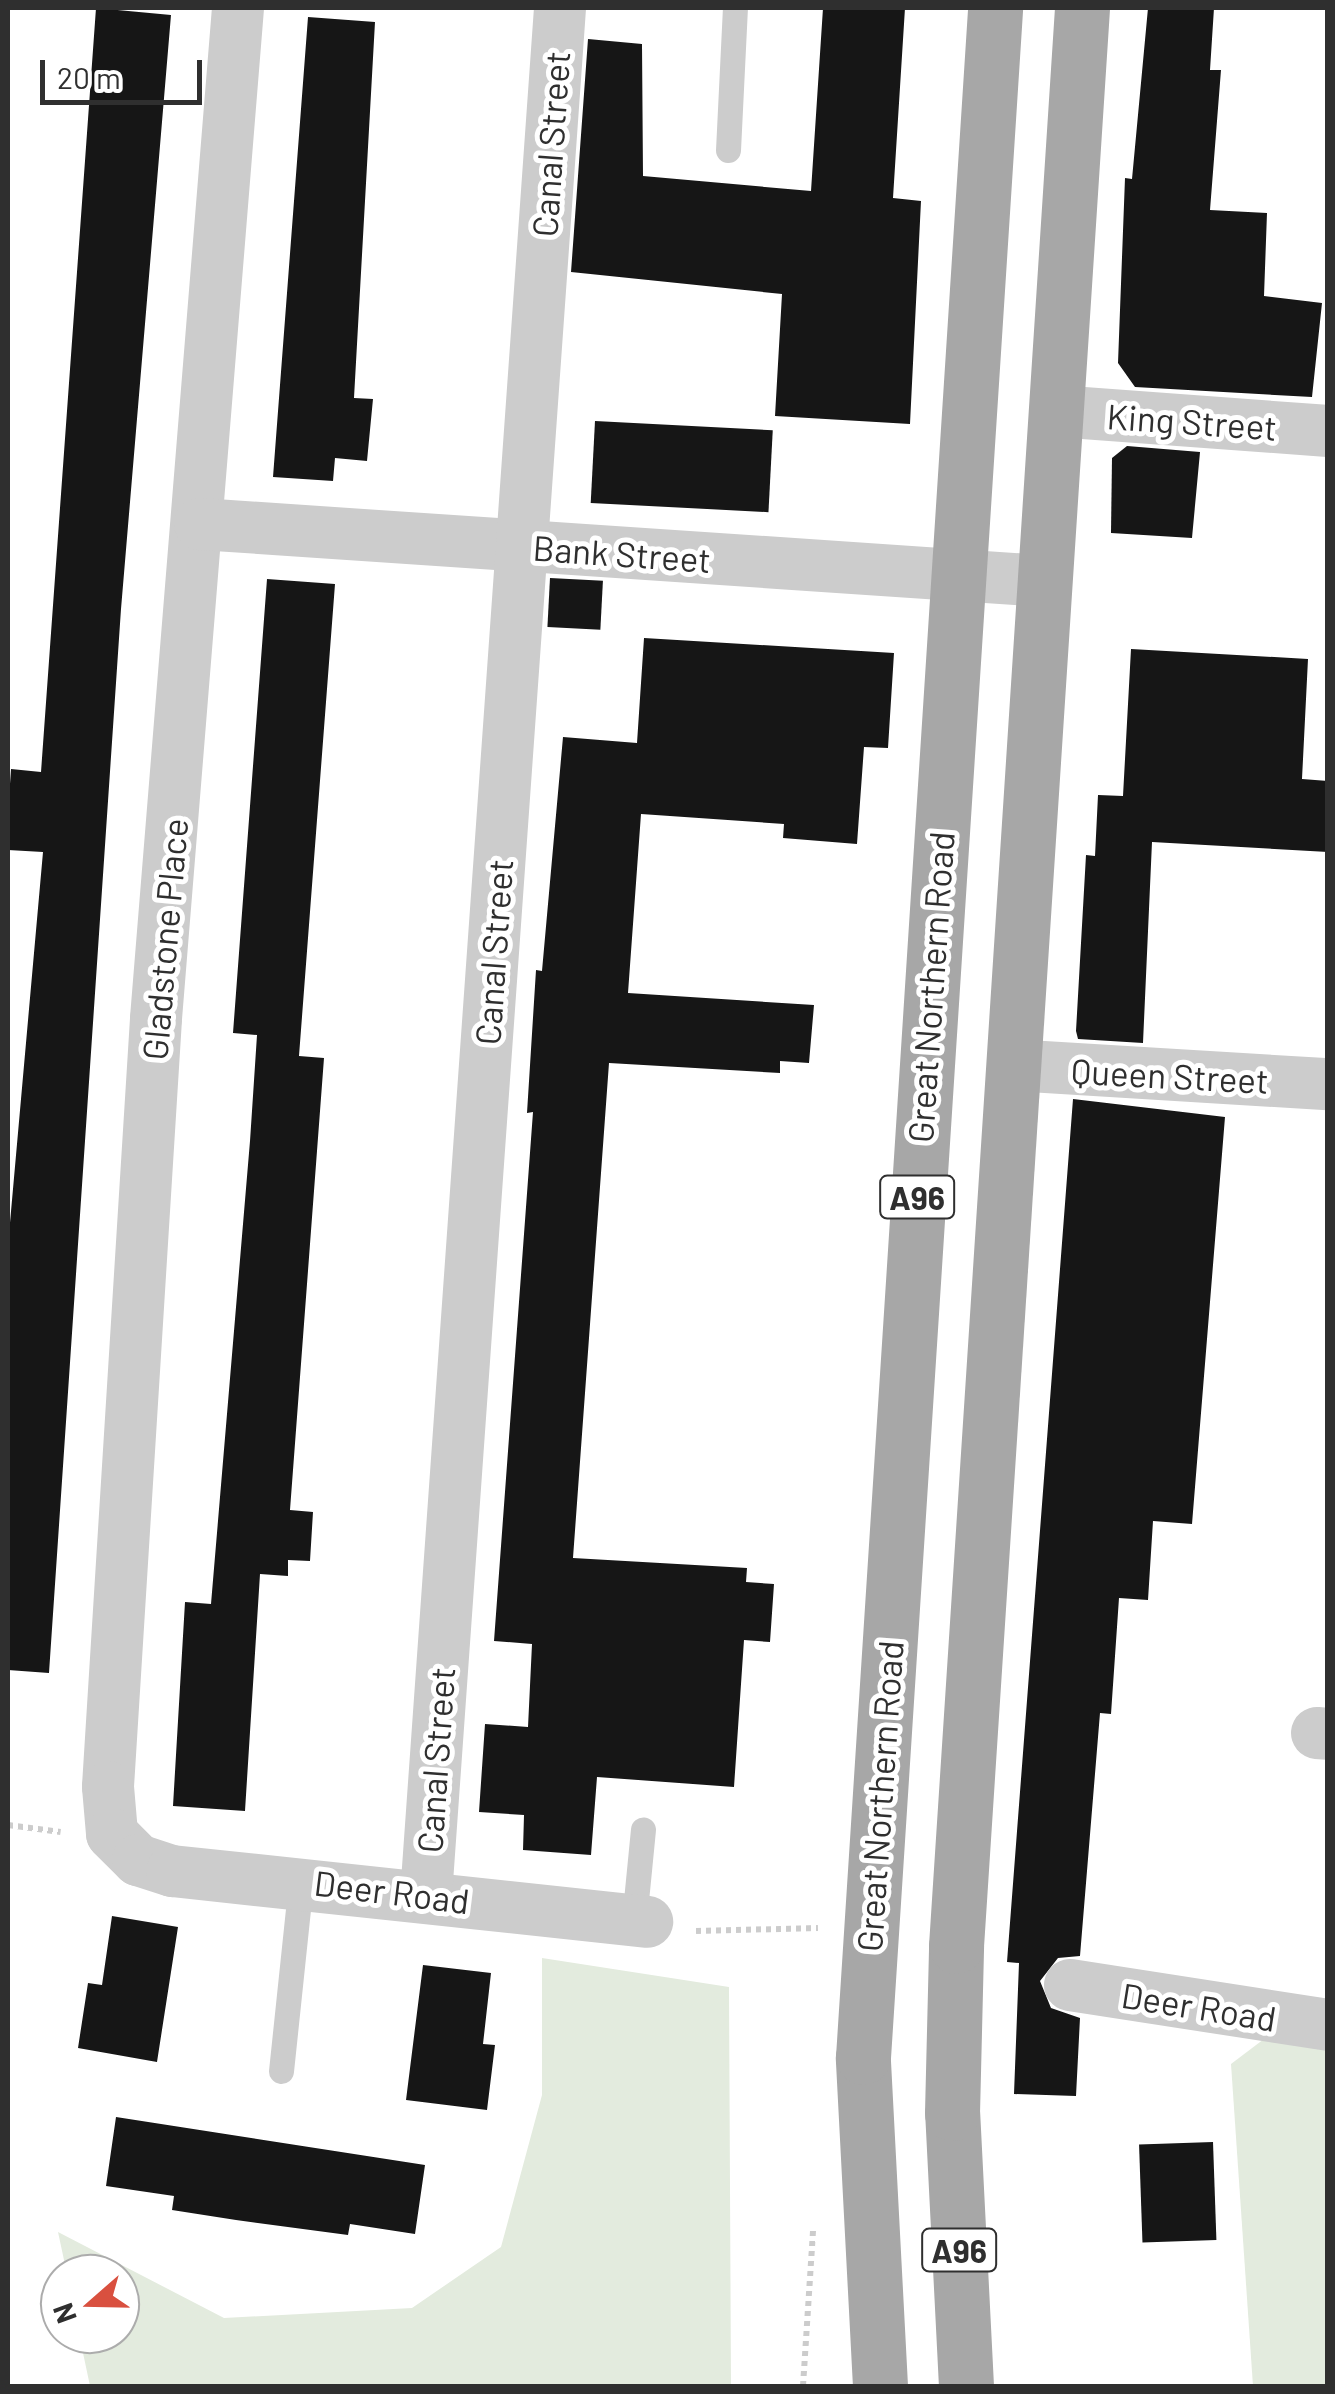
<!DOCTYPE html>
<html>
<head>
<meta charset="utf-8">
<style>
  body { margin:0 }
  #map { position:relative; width:1335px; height:2394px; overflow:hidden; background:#fff; font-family:Barlow,sans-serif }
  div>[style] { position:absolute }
  .green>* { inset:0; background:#e3ebde }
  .building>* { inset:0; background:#161616; transform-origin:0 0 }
  .path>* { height:6px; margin-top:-3px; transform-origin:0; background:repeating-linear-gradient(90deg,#ccc 0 5px,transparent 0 10px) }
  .lane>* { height:25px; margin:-12.5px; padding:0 12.5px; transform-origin:12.5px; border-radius:12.5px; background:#ccc }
  .street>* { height:52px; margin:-26px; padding:0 26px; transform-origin:26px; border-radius:26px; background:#ccc }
  .primary>* { height:55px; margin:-27.5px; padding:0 27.5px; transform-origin:27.5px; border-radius:27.5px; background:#a7a7a7 }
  span { translate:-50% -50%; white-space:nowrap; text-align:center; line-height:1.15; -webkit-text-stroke:10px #fff; paint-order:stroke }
  .shield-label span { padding:2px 8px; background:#fff; border:2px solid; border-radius:8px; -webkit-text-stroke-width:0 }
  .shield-label { font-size:32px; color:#2f2f2f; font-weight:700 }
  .street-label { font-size:35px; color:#2f2f2f }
  .frame { position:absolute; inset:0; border:10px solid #2f2f2f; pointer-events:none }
  .north { position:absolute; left:40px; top:2254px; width:100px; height:100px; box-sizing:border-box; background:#fff; border:2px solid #acacac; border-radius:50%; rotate:250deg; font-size:28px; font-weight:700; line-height:40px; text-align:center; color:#2f2f2f }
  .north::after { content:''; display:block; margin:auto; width:35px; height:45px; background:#d9503f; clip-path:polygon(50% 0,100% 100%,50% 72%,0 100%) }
  .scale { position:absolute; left:40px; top:60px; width:162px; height:45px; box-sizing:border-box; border:5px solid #2f2f2f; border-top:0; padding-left:12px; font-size:30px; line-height:35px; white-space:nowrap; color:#2f2f2f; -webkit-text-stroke:8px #fff; paint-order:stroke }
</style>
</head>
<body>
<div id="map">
  <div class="green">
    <i style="clip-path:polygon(542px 1958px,729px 1987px,731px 2386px,90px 2386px,79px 2334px,120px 2334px,120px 2274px,67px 2274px,58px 2232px,224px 2318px,412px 2308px,501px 2247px,542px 2095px)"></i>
    <i style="clip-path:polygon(1264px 2039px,1327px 2048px,1327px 2386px,1253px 2386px,1231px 2064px)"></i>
  </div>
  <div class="building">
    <i style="clip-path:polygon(96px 8px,171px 15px,121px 609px,49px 1673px,8px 1670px,8px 1245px,43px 852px,8px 850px,8px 813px,11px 769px,41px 772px)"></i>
    <i style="clip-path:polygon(823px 8px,905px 8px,893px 198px,921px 201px,910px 424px,775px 416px,782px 294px,571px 272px,588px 39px,642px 44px,643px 176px,811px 191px)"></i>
    <i style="clip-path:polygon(1148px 8px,1214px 8px,1210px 70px,1221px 70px,1210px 210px,1267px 213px,1264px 296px,1322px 303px,1312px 397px,1135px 387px,1118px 363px,1125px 178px,1132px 179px)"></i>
    <i style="clip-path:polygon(308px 17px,375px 22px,354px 398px,373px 399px,367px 461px,335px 458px,333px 481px,273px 477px)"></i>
    <i style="left:595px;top:421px;width:178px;height:82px;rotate:3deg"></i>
    <i style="clip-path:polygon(1127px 446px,1200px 452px,1192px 538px,1111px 533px,1112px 458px)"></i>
    <i style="left:550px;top:578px;width:53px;height:49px;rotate:3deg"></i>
    <i style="clip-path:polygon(267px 579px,335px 584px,299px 1056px,324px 1058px,290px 1510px,313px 1512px,310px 1561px,288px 1560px,288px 1576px,260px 1574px,245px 1811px,173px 1806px,185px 1602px,211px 1604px,250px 1141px,257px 1035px,233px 1033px)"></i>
    <i style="clip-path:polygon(644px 638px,894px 653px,888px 748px,864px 747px,857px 844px,783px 838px,784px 824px,641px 814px,628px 993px,814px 1005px,809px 1063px,780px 1061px,780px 1073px,609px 1063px,573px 1558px,747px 1568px,746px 1582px,774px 1584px,770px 1642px,744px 1640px,734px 1787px,597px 1777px,591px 1855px,523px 1850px,524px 1815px,479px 1812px,485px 1724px,528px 1727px,532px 1644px,494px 1641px,533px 1112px,527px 1113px,536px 970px,542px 971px,563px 737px,637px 743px)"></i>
    <i style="clip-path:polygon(1131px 649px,1308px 659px,1302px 779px,1328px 781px,1328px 852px,1152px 842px,1143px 1043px,1078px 1039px,1076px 1031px,1086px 855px,1095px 856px,1098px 795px,1123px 796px)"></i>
    <i style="clip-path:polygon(1073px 1099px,1225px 1117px,1192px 1524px,1153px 1521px,1148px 1600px,1119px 1598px,1111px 1714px,1100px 1713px,1080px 1956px,1058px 1958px,1040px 1981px,1051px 2008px,1080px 2018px,1076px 2096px,1014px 2094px,1019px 1963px,1007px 1962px)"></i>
    <i style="clip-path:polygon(112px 1916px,178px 1927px,157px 2062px,78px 2048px,88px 1983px,102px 1985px)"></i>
    <i style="clip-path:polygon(423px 1965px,491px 1973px,483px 2044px,495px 2045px,487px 2110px,406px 2100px)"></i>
    <i style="clip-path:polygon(116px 2117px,425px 2165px,415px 2234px,350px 2224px,348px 2235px,236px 2220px,172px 2210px,174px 2196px,106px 2186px)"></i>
    <i style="left:1213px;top:2142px;width:98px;height:74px;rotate:88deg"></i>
  </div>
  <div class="path">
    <i style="left:8px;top:1825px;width:53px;rotate:7.5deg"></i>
    <i style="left:696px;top:1931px;width:122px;rotate:-1.4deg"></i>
    <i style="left:803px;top:2386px;width:156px;rotate:-86.3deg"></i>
  </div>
  <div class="lane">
    <i style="left:728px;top:150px;width:142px;rotate:-87.2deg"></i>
    <i style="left:634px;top:1921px;width:92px;rotate:-84.4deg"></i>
    <i style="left:281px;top:2071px;width:192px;rotate:-84deg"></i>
  </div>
  <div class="street">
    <i style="left:238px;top:8px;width:1014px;rotate:94.64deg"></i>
    <i style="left:156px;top:1019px;width:769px;rotate:93.58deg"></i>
    <i style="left:108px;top:1787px;width:47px;rotate:85.1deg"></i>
    <i style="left:112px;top:1834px;width:37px;rotate:45deg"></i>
    <i style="left:138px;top:1860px;width:36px;rotate:18deg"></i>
    <i style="left:172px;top:1871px;width:478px;rotate:6.1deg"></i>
    <i style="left:1056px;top:411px;width:273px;rotate:4.2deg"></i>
    <i style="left:200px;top:524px;width:846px;rotate:3.86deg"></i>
    <i style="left:1013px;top:1065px;width:316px;rotate:3.5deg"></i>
    <i style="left:1317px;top:1733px;width:11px;rotate:5deg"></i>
    <i style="left:426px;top:1896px;width:1893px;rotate:-85.94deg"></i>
    <i style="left:1070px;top:1985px;width:261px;rotate:8.8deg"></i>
  </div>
  <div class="primary">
    <i style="left:880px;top:2386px;width:329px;rotate:-93deg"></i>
    <i style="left:863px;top:2057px;width:2053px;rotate:-86.31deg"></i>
    <i style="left:966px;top:2386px;width:273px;rotate:-92.9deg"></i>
    <i style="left:952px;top:2113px;width:167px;rotate:-88.6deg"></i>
    <i style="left:956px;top:1946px;width:1942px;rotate:-86.28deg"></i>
  </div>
  <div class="shield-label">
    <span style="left:917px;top:1197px">A96</span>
    <span style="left:959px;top:2250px">A96</span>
  </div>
  <div class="street-label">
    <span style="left:550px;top:144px;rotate:-86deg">Canal Street</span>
    <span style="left:1192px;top:421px;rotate:4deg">King Street</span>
    <span style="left:622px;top:553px;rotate:4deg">Bank Street</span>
    <span style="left:164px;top:939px;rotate:-85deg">Gladstone Place</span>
    <span style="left:493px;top:952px;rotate:-86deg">Canal Street</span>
    <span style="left:930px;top:987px;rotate:-86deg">Great Northern Road</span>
    <span style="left:1170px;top:1075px;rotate:3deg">Queen Street</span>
    <span style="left:435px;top:1760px;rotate:-86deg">Canal Street</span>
    <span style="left:879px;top:1796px;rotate:-86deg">Great Northern Road</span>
    <span style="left:392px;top:1891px;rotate:7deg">Deer Road</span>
    <span style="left:1199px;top:2006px;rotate:9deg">Deer Road</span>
  </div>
  <div class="frame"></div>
  <div class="north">N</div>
  <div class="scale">20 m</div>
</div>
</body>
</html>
